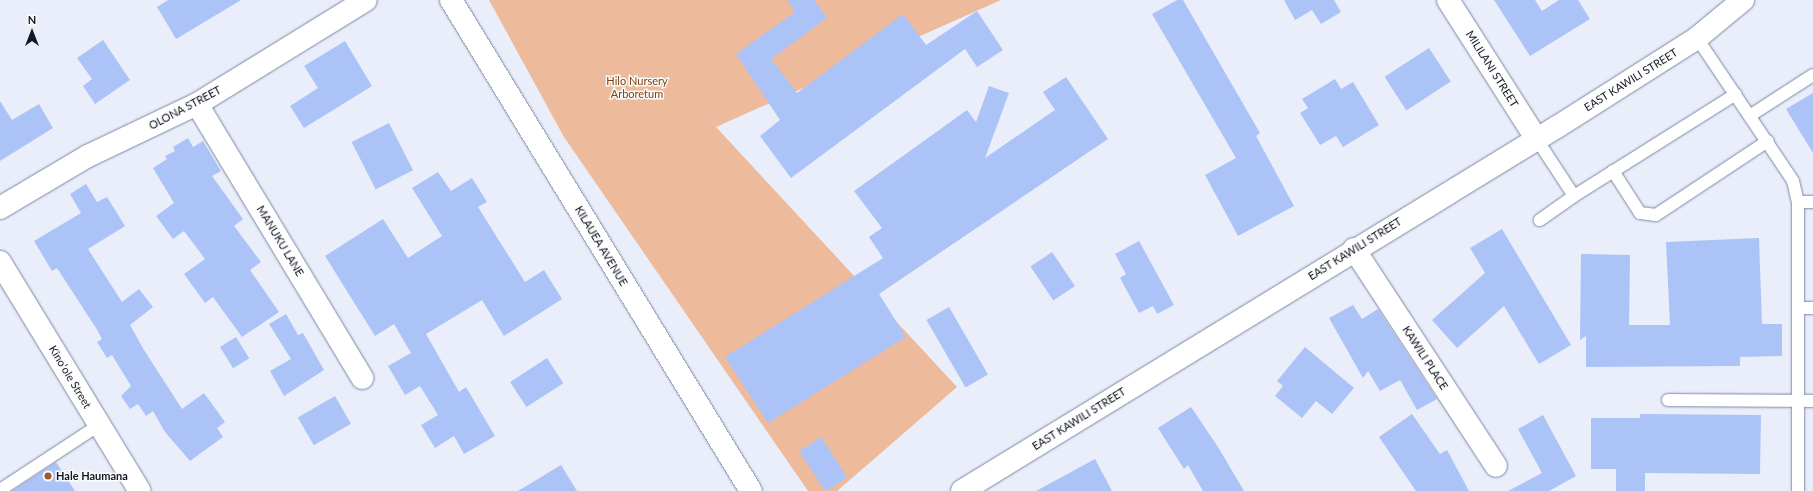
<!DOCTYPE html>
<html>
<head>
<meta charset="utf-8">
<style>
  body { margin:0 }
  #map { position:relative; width:1813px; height:491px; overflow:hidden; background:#e9eefa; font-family:Lato,sans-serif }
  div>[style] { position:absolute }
  .green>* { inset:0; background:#edba9b }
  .building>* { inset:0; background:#acc3f8; transform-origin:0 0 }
  .roads { filter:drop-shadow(0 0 1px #7c88a3) drop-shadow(0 0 1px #7c88a3) }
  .lane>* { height:12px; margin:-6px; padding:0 6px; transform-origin:6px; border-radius:6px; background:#fff }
  .street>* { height:22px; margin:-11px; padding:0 11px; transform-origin:11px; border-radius:11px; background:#fff }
  .secondary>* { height:22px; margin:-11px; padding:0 11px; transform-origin:11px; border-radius:11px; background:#fff }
  .dots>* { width:11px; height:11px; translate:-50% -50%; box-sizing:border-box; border:2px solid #fbfbfb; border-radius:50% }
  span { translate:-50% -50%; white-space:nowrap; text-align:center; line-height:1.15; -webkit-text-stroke:3px #fbfbfb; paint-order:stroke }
  .street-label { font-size:11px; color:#121721 }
  .park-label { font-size:11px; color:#7e400f }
  .poi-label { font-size:11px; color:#121721; font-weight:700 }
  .left { translate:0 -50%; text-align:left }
  .north { position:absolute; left:12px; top:12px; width:40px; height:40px; -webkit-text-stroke:3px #fbfbfb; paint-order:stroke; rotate:0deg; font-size:11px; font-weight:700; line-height:16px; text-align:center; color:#121721 }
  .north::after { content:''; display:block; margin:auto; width:14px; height:18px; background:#121721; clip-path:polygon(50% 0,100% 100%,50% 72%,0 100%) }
</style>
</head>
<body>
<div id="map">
  <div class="green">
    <i style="clip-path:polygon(489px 0,1001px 0,716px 127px,957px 387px,837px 491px,808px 491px,564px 137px)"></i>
  </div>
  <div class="building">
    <i style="clip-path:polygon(168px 0,241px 0,176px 39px,157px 7px)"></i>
    <i style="clip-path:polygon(787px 0,814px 0,827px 18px,771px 59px,797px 93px,903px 14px,926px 45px,977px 11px,1003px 50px,977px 67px,965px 49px,791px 178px,760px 136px,780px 120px,736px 54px,795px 12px)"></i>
    <i style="clip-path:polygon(1177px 0,1183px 0,1260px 133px,1256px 136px,1294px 206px,1238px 236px,1205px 175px,1236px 158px,1152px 14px)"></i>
    <i style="clip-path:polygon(1284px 0,1334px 0,1341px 12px,1321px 24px,1312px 10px,1295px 20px)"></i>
    <i style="clip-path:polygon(1494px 0,1535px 0,1542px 11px,1559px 0,1578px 0,1590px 19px,1530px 56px)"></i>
    <i style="clip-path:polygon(103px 40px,130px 80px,95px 104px,83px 86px,92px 79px,77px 58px)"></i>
    <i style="clip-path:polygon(345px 41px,372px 86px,304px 128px,290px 106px,318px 88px,304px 66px)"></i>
    <i style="left:1429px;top:48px;width:40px;height:53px;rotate:57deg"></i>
    <i style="clip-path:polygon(1066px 77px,1108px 139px,879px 294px,906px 337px,768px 423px,725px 357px,883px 258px,869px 237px,882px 228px,854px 191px,967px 110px,976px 122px,989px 86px,1009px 93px,985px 158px,1055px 110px,1043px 92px)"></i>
    <i style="clip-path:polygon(1335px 79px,1341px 89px,1353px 82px,1379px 125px,1343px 147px,1336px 136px,1320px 145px,1300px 113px,1308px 108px,1302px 99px)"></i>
    <i style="clip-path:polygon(1813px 93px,1813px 153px,1786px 109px)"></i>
    <i style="clip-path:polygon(0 101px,12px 120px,39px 104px,53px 128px,0 161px)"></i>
    <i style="left:389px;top:123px;width:53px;height:42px;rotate:63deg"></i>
    <i style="clip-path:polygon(188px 138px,193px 147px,203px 141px,221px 171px,212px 176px,243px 219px,234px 226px,261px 262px,250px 270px,279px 312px,242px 337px,213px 297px,205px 303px,184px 274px,205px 259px,184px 231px,173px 239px,156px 216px,174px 203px,153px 168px,167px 159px,165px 156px,175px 151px,173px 147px)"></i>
    <i style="clip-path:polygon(438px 172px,451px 191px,472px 178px,487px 202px,478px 207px,525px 282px,544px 270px,562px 299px,504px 336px,482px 300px,426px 334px,459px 392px,466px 387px,495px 436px,464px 454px,454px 436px,435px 448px,421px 425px,438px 415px,420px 386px,405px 395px,388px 366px,411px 353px,394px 324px,375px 336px,325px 256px,383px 219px,408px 258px,442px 236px,412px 188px)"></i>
    <i style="clip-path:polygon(86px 184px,97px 202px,107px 197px,125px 226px,88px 249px,122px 302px,139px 289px,153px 307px,130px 325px,144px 350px,182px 409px,204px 393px,225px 422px,217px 428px,223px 437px,190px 461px,165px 432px,153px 411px,146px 416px,138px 404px,130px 409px,121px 396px,131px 386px,112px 355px,107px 358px,97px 342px,102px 339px,96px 328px,57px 268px,52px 271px,34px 241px,81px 213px,70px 194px)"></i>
    <i style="clip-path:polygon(1502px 229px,1571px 345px,1539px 364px,1504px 306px,1457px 348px,1432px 320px,1485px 273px,1470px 248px)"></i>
    <i style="clip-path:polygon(1759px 238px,1762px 324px,1782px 324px,1782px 356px,1740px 357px,1740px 366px,1586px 367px,1586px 336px,1580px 340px,1581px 254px,1630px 255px,1629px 325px,1670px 325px,1666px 242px)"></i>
    <i style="clip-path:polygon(1139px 241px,1174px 305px,1157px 314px,1153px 306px,1139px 313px,1120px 278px,1126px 274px,1115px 254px)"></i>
    <i style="left:1052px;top:252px;width:41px;height:26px;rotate:56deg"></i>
    <i style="clip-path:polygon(1353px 305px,1362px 319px,1378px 309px,1437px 399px,1417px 410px,1400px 380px,1380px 391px,1368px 371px,1363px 378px,1329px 318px)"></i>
    <i style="left:949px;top:307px;width:78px;height:26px;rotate:60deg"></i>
    <i style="clip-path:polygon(286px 314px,298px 335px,303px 333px,324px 370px,284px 396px,270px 371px,291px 359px,269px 324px)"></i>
    <i style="left:236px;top:337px;width:25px;height:19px;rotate:58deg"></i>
    <i style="clip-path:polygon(1305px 347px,1354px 388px,1332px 414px,1316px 401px,1302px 418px,1275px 396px,1283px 386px,1277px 381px)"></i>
    <i style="left:547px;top:358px;width:30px;height:44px;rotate:57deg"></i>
    <i style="left:335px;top:396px;width:32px;height:43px;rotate:60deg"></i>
    <i style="clip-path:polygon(1191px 407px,1218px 447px,1244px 491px,1203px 491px,1188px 465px,1184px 469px,1158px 428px)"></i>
    <i style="clip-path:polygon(1412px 414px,1440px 454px,1447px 450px,1469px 491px,1416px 491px,1379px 437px)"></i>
    <i style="clip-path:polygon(1640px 414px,1761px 415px,1760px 474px,1645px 473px,1645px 491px,1616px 491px,1616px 469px,1591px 469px,1591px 418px,1640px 418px)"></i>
    <i style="clip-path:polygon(1543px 415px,1576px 476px,1549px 491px,1508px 491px,1542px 473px,1518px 429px)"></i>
    <i style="left:821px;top:437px;width:48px;height:26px;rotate:57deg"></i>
    <i style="clip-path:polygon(1095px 459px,1112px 491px,1036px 491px)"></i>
    <i style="clip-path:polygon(56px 462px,75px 491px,12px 491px)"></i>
    <i style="clip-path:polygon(561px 465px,577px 491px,518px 491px)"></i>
  </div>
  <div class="roads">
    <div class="lane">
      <i style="left:1697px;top:38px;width:172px;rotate:56.1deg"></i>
      <i style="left:1793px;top:181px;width:22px;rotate:77deg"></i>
      <i style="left:1798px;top:202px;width:289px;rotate:90deg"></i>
      <i style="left:1751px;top:115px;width:74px;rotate:-32.8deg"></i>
      <i style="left:1536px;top:138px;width:69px;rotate:56.8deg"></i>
      <i style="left:1574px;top:196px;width:42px;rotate:144.8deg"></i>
      <i style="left:1613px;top:171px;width:50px;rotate:57.3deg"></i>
      <i style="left:1640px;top:213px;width:16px;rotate:7deg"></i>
      <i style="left:1656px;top:215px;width:134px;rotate:-33.5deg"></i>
      <i style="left:1574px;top:196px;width:191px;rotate:-32.2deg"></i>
      <i style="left:1798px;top:202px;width:15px"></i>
      <i style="left:1798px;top:308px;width:15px"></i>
      <i style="left:1668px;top:400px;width:145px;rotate:0.4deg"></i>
      <i style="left:0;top:490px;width:118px;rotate:-33.3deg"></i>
    </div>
    <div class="street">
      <i style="left:1448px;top:0;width:164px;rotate:57.5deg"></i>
      <i style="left:197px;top:104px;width:320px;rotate:58.9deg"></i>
      <i style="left:0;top:208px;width:102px;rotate:-30.6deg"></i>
      <i style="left:88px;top:156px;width:121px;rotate:-25.5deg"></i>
      <i style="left:197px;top:104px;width:198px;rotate:-31.6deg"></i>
      <i style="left:1354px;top:249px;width:259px;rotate:56.8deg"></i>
    </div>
    <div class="secondary">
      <i style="left:451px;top:0;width:575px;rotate:58.58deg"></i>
      <i style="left:0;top:262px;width:268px;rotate:58.6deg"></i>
      <i style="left:962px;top:491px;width:698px;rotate:-31.46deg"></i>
      <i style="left:1557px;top:127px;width:166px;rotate:-32.4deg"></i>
      <i style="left:1697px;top:38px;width:60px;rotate:-39.6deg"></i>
    </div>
  </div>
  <div class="dots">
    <i style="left:48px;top:476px;background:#9c5929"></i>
  </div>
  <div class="street-label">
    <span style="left:1492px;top:69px;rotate:58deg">MILILANI STREET</span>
    <span style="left:1631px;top:80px;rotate:-32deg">EAST KAWILI STREET</span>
    <span style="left:185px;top:108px;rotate:-28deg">OLONA STREET</span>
    <span style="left:280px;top:241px;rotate:59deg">MANUKU LANE</span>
    <span style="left:601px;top:246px;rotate:59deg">KILAUEA AVENUE</span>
    <span style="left:1355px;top:249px;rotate:-32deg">EAST KAWILI STREET</span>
    <span style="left:1425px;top:358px;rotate:57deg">KAWILI PLACE</span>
    <span style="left:70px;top:377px;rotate:59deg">Kinoʻole Street</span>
    <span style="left:1079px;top:419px;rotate:-32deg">EAST KAWILI STREET</span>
  </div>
  <div class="park-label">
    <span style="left:637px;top:88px">Hilo Nursery<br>Arboretum</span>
  </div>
  <div class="poi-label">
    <span class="left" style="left:56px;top:476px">Hale Haumana</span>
  </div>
  <div class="north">N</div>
</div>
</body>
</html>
